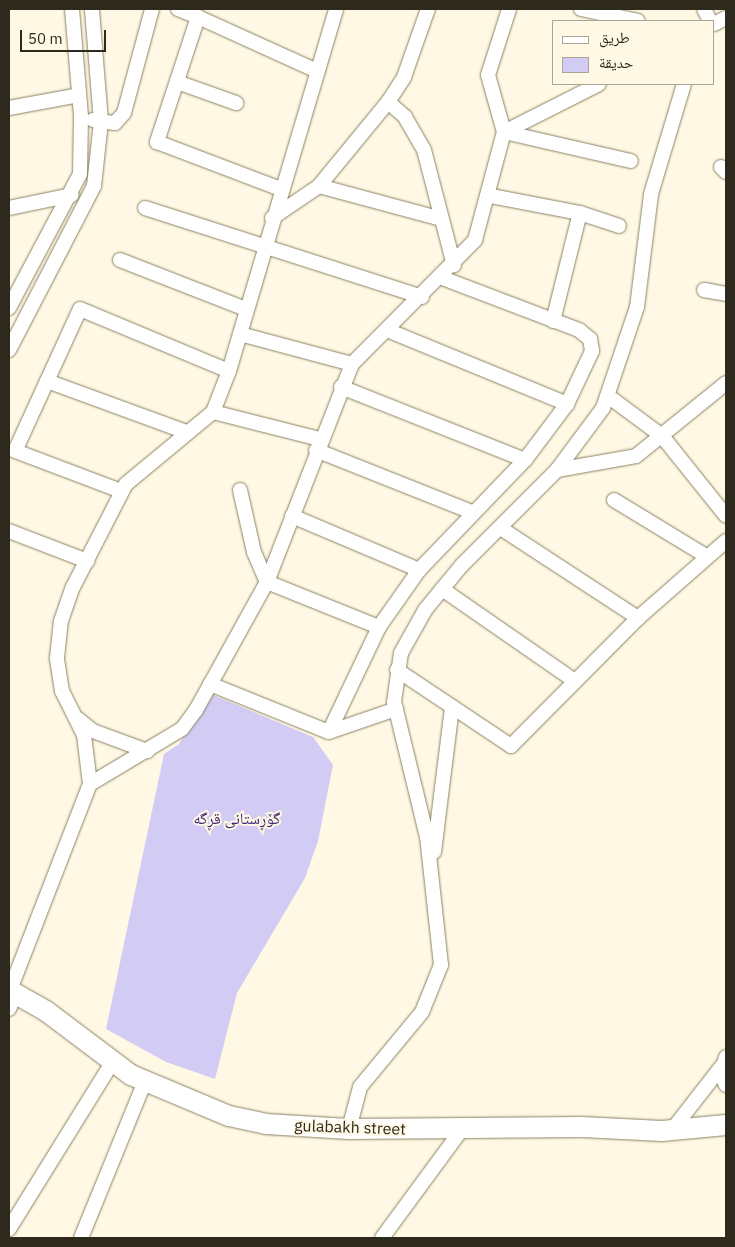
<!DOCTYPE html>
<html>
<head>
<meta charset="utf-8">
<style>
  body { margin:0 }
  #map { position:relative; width:735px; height:1247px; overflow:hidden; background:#fef8e4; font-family:"IBM Plex Sans","Noto Naskh Arabic",sans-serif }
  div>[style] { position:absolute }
  .green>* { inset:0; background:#d2ccf5 }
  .roads { filter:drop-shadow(0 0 1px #8b8162) drop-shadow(0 0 1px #8b8162) }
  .street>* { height:14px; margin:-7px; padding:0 7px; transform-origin:7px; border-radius:7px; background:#fff }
  .secondary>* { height:20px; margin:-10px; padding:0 10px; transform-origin:10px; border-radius:10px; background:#fff }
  span { translate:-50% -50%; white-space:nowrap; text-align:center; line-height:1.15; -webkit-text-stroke:4px #fef8e4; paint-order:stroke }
  .park-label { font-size:16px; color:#3f247d }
  .street-label { font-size:16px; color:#2d291c }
  .frame { position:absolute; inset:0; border:10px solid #2d291c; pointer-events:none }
  .legend { position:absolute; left:552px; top:20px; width:162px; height:65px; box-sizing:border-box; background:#fef8e4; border:1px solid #aaa594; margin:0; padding:6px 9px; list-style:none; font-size:15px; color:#2d291c }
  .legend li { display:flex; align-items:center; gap:10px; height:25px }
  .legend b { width:25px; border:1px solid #aaa594 }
  .scale { position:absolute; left:20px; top:30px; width:86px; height:22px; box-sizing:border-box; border:2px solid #2d291c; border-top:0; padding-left:6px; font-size:15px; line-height:18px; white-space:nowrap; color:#2d291c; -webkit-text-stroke:4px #fef8e4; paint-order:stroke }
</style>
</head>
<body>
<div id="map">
  <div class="green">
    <i style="clip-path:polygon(211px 694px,313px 737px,333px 765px,318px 841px,305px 878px,237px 993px,215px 1079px,166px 1062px,106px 1029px,164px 754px,179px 744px)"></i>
  </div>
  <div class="roads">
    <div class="street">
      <i style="left:178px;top:9px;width:22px;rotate:22deg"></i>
      <i style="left:198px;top:17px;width:132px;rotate:108.2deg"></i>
      <i style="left:157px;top:142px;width:133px;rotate:20.8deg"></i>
      <i style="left:581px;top:9px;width:58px;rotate:11.9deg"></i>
      <i style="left:704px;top:9px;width:13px;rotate:63deg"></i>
      <i style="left:198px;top:17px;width:131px;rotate:24.4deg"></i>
      <i style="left:714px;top:24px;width:13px;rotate:-27deg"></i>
      <i style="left:177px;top:82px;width:63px;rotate:19.6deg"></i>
      <i style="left:388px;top:102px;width:23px;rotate:41deg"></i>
      <i style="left:405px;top:117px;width:38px;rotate:60deg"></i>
      <i style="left:424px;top:150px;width:119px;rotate:75.4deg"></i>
      <i style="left:9px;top:108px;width:71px;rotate:-10.5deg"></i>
      <i style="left:93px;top:120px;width:22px;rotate:8deg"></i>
      <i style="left:115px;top:123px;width:13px;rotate:-48deg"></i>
      <i style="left:124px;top:113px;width:108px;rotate:-74.9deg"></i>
      <i style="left:504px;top:132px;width:130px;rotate:12.9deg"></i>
      <i style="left:504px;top:132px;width:106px;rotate:-26.8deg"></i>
      <i style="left:721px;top:167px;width:7px;rotate:45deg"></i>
      <i style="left:319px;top:186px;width:126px;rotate:15.1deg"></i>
      <i style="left:491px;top:196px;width:91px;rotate:10.8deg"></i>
      <i style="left:580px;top:213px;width:41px;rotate:18.4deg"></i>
      <i style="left:9px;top:208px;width:64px;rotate:-11.7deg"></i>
      <i style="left:145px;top:208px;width:291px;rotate:17.8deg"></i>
      <i style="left:272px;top:218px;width:57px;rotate:-34.2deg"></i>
      <i style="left:319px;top:186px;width:109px;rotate:-50.6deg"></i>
      <i style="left:388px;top:102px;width:30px;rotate:-57deg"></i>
      <i style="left:404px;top:77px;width:72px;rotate:-70.6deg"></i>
      <i style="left:120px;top:260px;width:135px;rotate:21.3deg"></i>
      <i style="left:704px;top:290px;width:22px;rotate:10deg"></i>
      <i style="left:9px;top:308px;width:152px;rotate:-62.1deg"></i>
      <i style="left:80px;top:174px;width:58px;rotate:-89deg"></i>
      <i style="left:81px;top:116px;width:107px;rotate:-94.8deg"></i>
      <i style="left:553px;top:321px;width:111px;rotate:-76deg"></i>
      <i style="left:387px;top:330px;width:195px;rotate:22.3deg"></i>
      <i style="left:240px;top:334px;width:116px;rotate:15deg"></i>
      <i style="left:9px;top:350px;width:185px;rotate:-62.6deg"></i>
      <i style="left:94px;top:186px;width:64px;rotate:-83.8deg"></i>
      <i style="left:101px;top:122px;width:113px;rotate:-94.6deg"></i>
      <i style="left:47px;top:381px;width:148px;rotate:20.1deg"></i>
      <i style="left:341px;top:387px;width:198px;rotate:21.6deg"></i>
      <i style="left:608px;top:396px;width:67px;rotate:36.5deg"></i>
      <i style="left:662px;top:436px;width:102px;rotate:51.3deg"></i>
      <i style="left:213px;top:412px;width:110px;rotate:14.2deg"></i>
      <i style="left:316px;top:450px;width:168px;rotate:21.7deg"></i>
      <i style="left:557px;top:470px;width:80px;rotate:-10deg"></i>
      <i style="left:636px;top:456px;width:116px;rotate:-39deg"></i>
      <i style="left:240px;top:490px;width:64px;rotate:77.3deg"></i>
      <i style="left:254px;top:552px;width:33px;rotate:67deg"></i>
      <i style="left:267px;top:582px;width:121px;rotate:21.9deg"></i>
      <i style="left:121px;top:491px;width:113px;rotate:-159.3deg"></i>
      <i style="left:15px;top:451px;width:156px;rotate:-65.4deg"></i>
      <i style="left:80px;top:309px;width:161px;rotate:22.6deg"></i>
      <i style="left:614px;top:500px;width:108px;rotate:31.3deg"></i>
      <i style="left:292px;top:516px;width:138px;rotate:23deg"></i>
      <i style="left:502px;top:529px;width:163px;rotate:33.2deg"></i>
      <i style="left:9px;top:531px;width:84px;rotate:21deg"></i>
      <i style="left:442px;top:589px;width:162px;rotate:34.7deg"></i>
      <i style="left:397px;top:670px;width:137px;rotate:33.7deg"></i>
      <i style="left:511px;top:746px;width:180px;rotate:-45.2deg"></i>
      <i style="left:638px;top:618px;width:117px;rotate:-41.2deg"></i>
      <i style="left:210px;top:684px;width:128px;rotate:22deg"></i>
      <i style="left:329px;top:732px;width:71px;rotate:-18.9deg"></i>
      <i style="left:78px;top:719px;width:19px;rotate:39deg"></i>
      <i style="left:93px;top:731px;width:58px;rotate:20.3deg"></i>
      <i style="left:329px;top:732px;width:116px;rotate:-64.5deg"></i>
      <i style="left:379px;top:627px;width:70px;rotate:-54.9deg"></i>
      <i style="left:419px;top:570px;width:153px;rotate:-46.1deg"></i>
      <i style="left:525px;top:460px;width:70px;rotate:-53.1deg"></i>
      <i style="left:567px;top:404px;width:59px;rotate:-64.7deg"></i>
      <i style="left:592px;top:351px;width:12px;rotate:-99deg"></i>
      <i style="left:590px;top:339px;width:14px;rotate:-141deg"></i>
      <i style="left:579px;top:330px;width:147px;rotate:-159.2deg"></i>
      <i style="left:90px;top:784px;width:49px;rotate:-97deg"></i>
      <i style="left:84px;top:735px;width:49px;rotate:-116.6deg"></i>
      <i style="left:62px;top:691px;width:33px;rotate:-99deg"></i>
      <i style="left:57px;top:658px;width:37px;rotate:-84deg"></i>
      <i style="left:61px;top:621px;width:36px;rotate:-71deg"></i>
      <i style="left:73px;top:587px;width:116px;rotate:-62.8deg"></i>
      <i style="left:126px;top:484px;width:113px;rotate:-39.6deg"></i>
      <i style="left:213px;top:412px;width:44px;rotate:-68.7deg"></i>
      <i style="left:229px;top:371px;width:377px;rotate:-73.5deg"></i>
      <i style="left:434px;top:852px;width:146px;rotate:-82.9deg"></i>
      <i style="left:10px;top:990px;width:221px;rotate:-68.8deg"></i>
      <i style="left:90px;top:784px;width:107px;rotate:-30.9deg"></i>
      <i style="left:182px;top:729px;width:24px;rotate:-54deg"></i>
      <i style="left:196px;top:710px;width:146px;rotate:-61deg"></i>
      <i style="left:267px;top:582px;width:234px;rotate:-68.7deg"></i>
      <i style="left:352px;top:364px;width:175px;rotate:-45.2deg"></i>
      <i style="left:475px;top:240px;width:112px;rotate:-75deg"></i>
      <i style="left:504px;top:132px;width:59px;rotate:-105.7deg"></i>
      <i style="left:488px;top:75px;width:69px;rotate:-72.3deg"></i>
      <i style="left:9px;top:1009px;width:17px;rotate:-66deg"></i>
      <i style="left:726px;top:1057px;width:18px;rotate:106deg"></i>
      <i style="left:721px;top:1074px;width:12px;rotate:66deg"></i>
      <i style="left:349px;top:1129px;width:43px;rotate:-75.3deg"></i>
      <i style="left:360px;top:1087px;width:97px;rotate:-50.4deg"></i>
      <i style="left:422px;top:1012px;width:51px;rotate:-68deg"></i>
      <i style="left:441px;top:965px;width:129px;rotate:-96.2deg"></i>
      <i style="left:427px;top:837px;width:139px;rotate:-103.7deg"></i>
      <i style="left:394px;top:702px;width:49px;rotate:-81.9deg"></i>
      <i style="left:401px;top:653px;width:49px;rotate:-60.8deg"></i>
      <i style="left:425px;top:610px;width:58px;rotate:-50.6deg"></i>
      <i style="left:462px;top:565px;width:134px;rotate:-45deg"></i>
      <i style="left:557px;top:470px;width:77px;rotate:-53.4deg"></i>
      <i style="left:603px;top:408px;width:107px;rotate:-71.4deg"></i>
      <i style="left:637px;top:307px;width:114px;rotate:-82.9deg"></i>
      <i style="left:651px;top:194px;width:115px;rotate:-73.3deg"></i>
      <i style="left:672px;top:1130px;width:81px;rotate:-52deg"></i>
      <i style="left:9px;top:1229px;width:198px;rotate:-58.2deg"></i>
      <i style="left:81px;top:1238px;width:170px;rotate:-67.8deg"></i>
      <i style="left:382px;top:1238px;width:135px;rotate:-53.7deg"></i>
    </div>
    <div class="secondary">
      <i style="left:9px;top:990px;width:43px;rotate:29.6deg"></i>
      <i style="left:46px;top:1011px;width:106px;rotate:37deg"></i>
      <i style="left:131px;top:1075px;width:106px;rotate:22.7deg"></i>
      <i style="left:229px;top:1116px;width:38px;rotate:12deg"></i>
      <i style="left:266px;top:1124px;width:83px;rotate:3.4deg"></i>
      <i style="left:349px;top:1129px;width:233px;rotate:-0.5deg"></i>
      <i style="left:582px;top:1127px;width:80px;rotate:2.9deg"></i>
      <i style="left:662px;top:1131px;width:64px;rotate:-5.4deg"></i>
    </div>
  </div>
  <div class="park-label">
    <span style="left:237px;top:818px">گۆڕستانی قڕگە</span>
  </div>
  <div class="street-label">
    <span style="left:350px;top:1127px;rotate:2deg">gulabakh street</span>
  </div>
  <div class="frame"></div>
  <ul class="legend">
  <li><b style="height:6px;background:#fff"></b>طريق</li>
  <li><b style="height:14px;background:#d2ccf5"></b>حديقة</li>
  </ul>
  <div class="scale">50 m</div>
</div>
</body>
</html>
